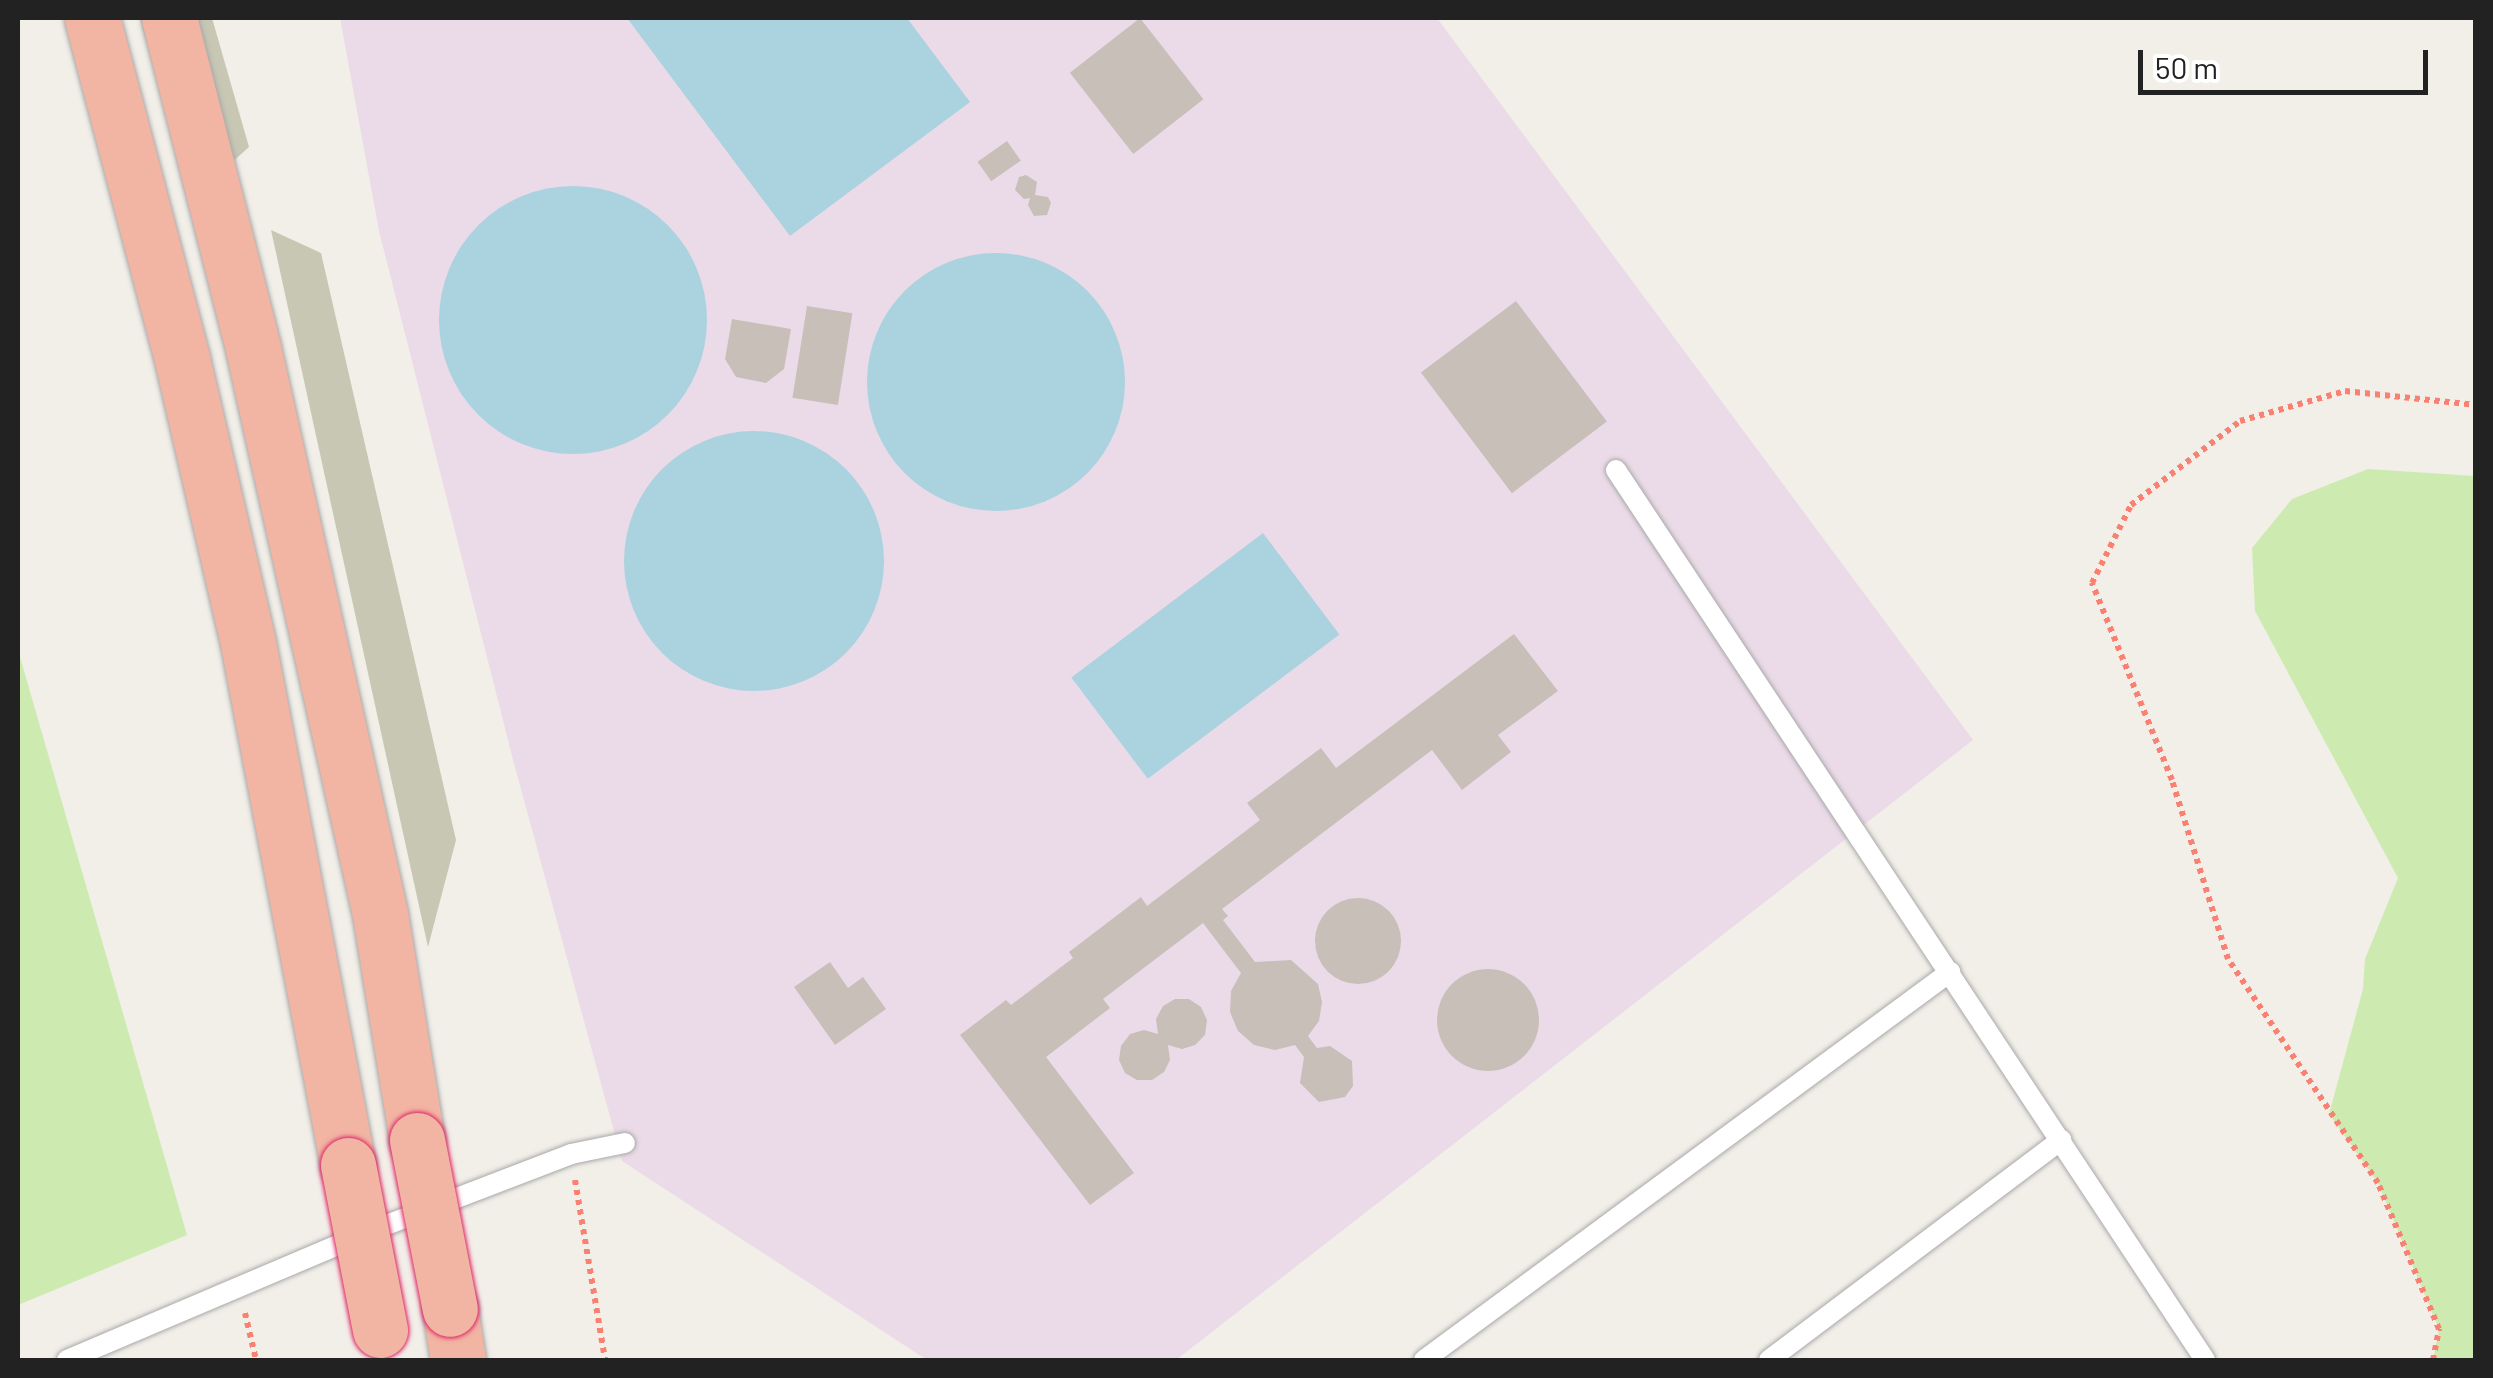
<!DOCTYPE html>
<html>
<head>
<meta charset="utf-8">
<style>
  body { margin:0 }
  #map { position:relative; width:2493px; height:1378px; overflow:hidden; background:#f2efe9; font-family:Barlow,sans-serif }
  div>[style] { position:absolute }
  .industrial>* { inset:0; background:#ebdbe8 }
  .construction>* { inset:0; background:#c7c7b4 }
  .grass>* { inset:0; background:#cdebb0 }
  .water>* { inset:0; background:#aad3df; transform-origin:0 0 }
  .round { border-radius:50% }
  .building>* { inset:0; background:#c7bfb8; transform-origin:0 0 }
  .path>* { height:6px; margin-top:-3px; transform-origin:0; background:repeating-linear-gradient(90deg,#fa8072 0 5px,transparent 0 10px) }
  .roads { filter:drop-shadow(0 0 2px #a9a9a9) drop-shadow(0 0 2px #a9a9a9) }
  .service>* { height:20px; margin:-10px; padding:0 10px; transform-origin:10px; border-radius:10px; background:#fff }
  .trunk>* { height:55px; margin:-27.5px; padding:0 27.5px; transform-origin:27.5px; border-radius:27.5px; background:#f2b4a3 }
  .bridges { filter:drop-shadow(0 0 2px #dc2a67) drop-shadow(0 0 2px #dc2a67) }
  .trunk-bridge>* { height:55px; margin:-27.5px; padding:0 27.5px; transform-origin:27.5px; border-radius:27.5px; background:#f2b4a3 }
  span { translate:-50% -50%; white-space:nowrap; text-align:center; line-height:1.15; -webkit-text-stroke:10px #fff; paint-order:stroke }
  .frame { position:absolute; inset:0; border:20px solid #222; pointer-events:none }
  .scale { position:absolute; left:2138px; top:50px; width:290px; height:45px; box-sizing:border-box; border:5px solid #222; border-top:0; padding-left:12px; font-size:30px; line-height:35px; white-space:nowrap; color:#222; -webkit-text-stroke:8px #fff; paint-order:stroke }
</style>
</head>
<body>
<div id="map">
  <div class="industrial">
    <i style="clip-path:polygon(340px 18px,1437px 18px,1973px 740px,1176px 1360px,927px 1360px,622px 1161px,512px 756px,379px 231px)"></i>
  </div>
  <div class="construction">
    <i style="clip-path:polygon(140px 18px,212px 18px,249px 147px,191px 199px)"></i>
    <i style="clip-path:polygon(271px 230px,321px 253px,456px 840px,428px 947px)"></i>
  </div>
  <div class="grass">
    <i style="clip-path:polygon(2368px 469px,2475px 476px,2475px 1360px,2433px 1360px,2439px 1329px,2378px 1183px,2329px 1114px,2363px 989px,2365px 959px,2398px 878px,2255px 611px,2252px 548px,2292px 499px)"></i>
    <i style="clip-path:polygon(18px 650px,187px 1235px,18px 1305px)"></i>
  </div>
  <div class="water">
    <i style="clip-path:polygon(627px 18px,907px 18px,970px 102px,790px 236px)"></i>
    <i class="round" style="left:439px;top:186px;width:268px;height:268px"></i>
    <i class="round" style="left:867px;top:253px;width:258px;height:258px"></i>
    <i class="round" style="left:624px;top:431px;width:260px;height:260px"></i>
    <i style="left:1263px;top:533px;width:127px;height:240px;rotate:53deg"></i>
  </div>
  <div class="building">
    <i style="left:1140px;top:18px;width:103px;height:89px;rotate:52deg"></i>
    <i style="left:1007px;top:141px;width:24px;height:36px;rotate:55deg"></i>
    <i style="clip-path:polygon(1026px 175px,1037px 182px,1035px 195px,1048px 197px,1051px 203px,1047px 215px,1034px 216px,1028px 205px,1030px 198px,1024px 199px,1015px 190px,1019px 177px)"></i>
    <i style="left:1516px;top:301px;width:151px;height:119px;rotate:53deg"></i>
    <i style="left:807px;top:306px;width:46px;height:93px;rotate:9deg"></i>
    <i style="clip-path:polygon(732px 319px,791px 329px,784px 369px,766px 383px,736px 377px,725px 359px)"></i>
    <i style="clip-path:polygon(1514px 634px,1558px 691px,1498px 735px,1511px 752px,1462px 790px,1432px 750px,1222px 909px,1228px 916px,1223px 920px,1255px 962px,1291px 960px,1318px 984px,1322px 1002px,1319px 1021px,1308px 1036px,1317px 1048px,1330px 1046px,1352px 1061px,1353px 1086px,1345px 1097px,1319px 1102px,1300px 1083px,1304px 1057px,1295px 1045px,1275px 1050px,1254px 1045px,1238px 1031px,1230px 1012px,1231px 991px,1241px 973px,1203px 923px,1103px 999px,1110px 1008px,1046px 1057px,1134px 1173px,1090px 1205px,960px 1035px,1006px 1000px,1011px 1005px,1073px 958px,1069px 952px,1141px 897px,1147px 906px,1260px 820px,1247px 803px,1321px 748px,1336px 768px)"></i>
    <i class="round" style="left:1315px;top:898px;width:86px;height:86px"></i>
    <i style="clip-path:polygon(830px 962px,848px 988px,863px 977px,886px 1009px,835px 1045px,794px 987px)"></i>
    <i class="round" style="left:1437px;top:969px;width:102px;height:102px"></i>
    <i style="clip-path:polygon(1175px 999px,1189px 999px,1201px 1007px,1207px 1020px,1205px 1035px,1195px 1045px,1182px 1049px,1168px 1045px,1170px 1060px,1164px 1072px,1152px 1080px,1137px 1080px,1125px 1073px,1119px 1060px,1121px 1046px,1130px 1034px,1144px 1030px,1158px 1034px,1156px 1019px,1163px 1006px)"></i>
  </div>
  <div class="path">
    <i style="left:575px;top:1180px;width:182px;rotate:80.5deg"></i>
    <i style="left:245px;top:1313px;width:48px;rotate:76.8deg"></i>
    <i style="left:2433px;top:1360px;width:32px;rotate:-79deg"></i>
    <i style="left:2439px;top:1329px;width:158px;rotate:-112.7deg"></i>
    <i style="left:2378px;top:1183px;width:270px;rotate:-123.8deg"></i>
    <i style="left:2228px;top:959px;width:188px;rotate:-107.4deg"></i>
    <i style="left:2172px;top:780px;width:213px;rotate:-112.1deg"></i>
    <i style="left:2092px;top:583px;width:87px;rotate:-63.4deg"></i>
    <i style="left:2131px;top:505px;width:138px;rotate:-37.6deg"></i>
    <i style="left:2240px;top:421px;width:109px;rotate:-15.9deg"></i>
    <i style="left:2345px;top:391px;width:132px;rotate:6.1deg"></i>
  </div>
  <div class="roads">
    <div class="service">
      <i style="left:1616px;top:470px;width:1067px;rotate:56.5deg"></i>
      <i style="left:67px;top:1360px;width:336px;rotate:-23deg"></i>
      <i style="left:376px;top:1229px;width:209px;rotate:-21deg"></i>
      <i style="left:571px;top:1154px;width:55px;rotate:-11.5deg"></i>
      <i style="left:1424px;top:1360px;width:654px;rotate:-36.41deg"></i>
      <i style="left:1769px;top:1360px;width:366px;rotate:-37deg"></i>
    </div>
    <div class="trunk">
      <i style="left:92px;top:18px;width:353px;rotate:75.2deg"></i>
      <i style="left:182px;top:359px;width:292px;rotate:76.9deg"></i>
      <i style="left:248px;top:643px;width:531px;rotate:79.16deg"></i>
      <i style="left:169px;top:18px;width:341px;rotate:75.7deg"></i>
      <i style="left:253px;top:348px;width:580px;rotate:77.35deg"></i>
      <i style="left:380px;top:914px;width:229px;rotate:80.7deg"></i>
      <i style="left:450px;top:1309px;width:52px;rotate:81.1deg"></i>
    </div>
  </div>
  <div class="bridges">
    <div class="trunk-bridge">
      <i style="left:417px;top:1140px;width:172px;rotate:79deg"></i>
      <i style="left:348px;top:1165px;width:168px;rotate:79deg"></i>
    </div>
  </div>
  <div class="frame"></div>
  <div class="scale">50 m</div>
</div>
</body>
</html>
